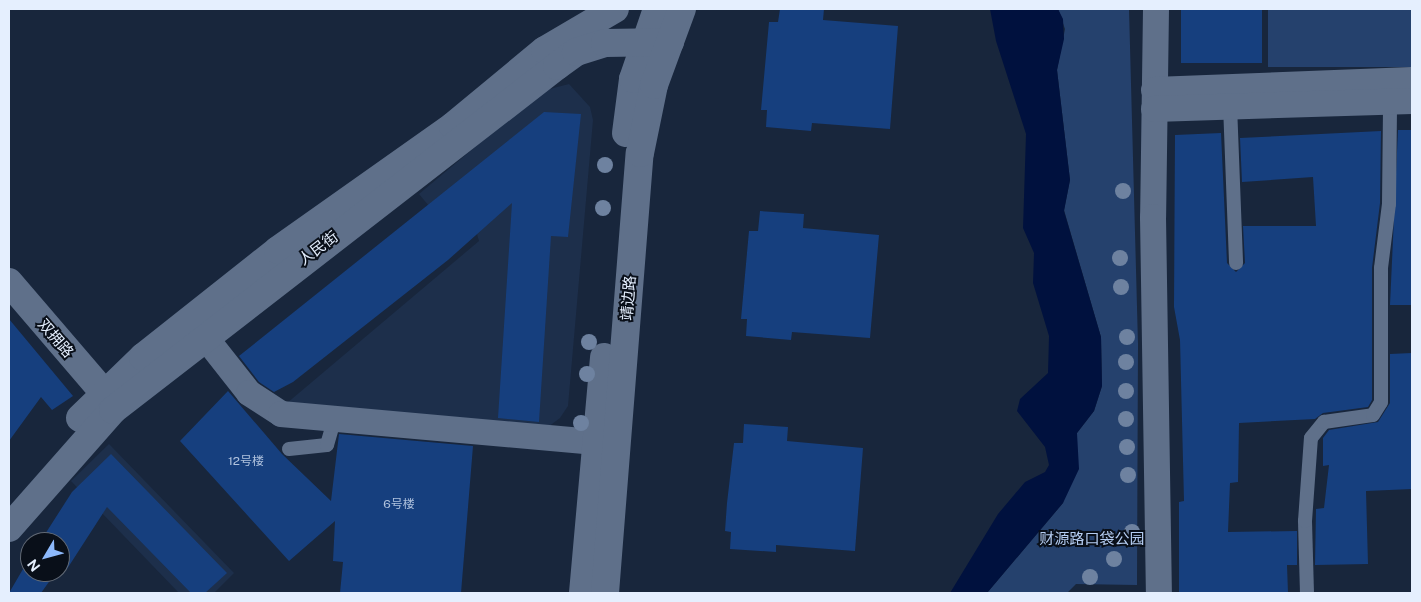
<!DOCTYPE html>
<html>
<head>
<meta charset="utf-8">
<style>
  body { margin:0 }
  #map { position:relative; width:1421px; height:602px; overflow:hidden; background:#18263c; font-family:"Public Sans","Noto Sans SC",sans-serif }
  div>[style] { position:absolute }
  .built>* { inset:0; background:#1d2f4b }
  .green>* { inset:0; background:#25416d; transform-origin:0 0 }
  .water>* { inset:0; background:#00113e }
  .building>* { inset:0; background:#163f7e; transform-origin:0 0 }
  .lane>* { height:14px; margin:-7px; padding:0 7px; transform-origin:7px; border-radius:7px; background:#5f708a }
  .street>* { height:26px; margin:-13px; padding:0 13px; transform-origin:13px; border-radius:13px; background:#5f708a }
  .secondary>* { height:28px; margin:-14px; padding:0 14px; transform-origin:14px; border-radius:14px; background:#5f708a }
  .trees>* { width:16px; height:16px; margin:-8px; border-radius:50%; background:#6e82a0 }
  span { translate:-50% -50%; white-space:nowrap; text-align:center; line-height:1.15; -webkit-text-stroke:4px #090f19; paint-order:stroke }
  .number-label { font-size:12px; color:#b1c3de }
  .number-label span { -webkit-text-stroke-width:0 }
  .street-label { font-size:15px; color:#e5effe }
  .park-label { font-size:15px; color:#b5cdf2 }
  .frame { position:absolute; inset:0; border:10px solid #e5effe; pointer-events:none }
  .north { position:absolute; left:20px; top:532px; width:50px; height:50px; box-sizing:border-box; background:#090f19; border:1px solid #616975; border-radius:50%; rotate:233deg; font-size:14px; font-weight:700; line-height:20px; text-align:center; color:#e5effe }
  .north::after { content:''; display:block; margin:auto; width:18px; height:22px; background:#8db9fc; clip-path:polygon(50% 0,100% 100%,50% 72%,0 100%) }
</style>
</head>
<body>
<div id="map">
  <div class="built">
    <i style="clip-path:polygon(569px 84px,590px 107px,593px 120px,568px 406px,560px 418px,548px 427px,280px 409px,479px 241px,477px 234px,453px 235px,419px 194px,542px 91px)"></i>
    <i style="clip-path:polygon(109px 444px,234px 573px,214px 593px,179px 593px,71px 481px)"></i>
  </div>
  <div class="green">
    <i style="clip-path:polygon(1058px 9px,1129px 9px,1138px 344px,1137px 585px,1076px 584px,1067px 593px,987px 593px,1063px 503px,1077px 433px,1094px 411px,1102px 386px,1101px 337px,1064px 210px,1070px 180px,1057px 70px,1065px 29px)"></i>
    <i style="left:1268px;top:9px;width:144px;height:58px"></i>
  </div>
  <div class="water">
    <i style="clip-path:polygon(990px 9px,1058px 9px,1063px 19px,1064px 39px,1057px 70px,1070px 180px,1064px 211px,1101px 337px,1102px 386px,1094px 411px,1077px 433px,1079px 469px,1063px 503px,987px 593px,950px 593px,998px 514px,1025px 482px,1045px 472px,1049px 465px,1045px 447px,1017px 411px,1020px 399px,1048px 373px,1049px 336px,1033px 283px,1034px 253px,1023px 228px,1026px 134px,996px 41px)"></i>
  </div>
  <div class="building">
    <i style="clip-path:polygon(780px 9px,824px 9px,823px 20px,898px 26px,890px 129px,812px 123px,811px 131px,766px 127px,767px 110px,761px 110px,769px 22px,778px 22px)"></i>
    <i style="left:1181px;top:9px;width:81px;height:54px"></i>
    <i style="clip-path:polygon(544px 112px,581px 114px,568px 237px,551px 236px,539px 422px,498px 418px,512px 203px,448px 260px,293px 382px,274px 392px,259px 382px,239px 356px)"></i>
    <i style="clip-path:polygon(1398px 130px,1412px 130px,1412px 305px,1390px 305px)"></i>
    <i style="clip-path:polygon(1381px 131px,1380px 203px,1372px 268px,1372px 400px,1368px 407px,1323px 413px,1315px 419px,1239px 423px,1238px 482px,1230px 483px,1228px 532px,1297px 531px,1297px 565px,1287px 565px,1288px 593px,1179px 593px,1179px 502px,1184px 501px,1180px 340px,1174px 307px,1175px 135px,1221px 133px,1227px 263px,1236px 272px,1245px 263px,1243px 226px,1316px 226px,1313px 177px,1242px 182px,1240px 138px)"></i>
    <i style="clip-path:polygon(760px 211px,804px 214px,803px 228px,879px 235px,870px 338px,792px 332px,791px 340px,746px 336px,747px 319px,741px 319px,749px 231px,758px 231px)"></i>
    <i style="clip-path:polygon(9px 319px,73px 396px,52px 410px,41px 397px,9px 441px)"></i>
    <i style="clip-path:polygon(1412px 353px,1412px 489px,1366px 491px,1368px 564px,1315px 565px,1316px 509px,1324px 508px,1329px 465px,1323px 466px,1323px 438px,1329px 430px,1378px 422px,1390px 403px,1390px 354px)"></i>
    <i style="clip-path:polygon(228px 391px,282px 454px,331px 501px,339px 434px,473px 446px,461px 593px,340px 593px,343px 562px,333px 561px,335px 521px,289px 561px,180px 441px)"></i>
    <i style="clip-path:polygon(744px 424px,788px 427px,787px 441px,863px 448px,855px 551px,776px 545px,776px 552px,730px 549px,731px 532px,725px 531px,727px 503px,734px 443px,743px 443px)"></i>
    <i style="clip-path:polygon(111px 454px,227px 573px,205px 593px,191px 593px,107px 507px,67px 569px,60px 566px,60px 542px,40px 542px,72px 492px)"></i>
    <i style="clip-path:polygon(30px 557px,30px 572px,56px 572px,41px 593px,9px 593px)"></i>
  </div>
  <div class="lane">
    <i style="left:1230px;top:105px;width:158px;rotate:87.8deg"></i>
    <i style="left:289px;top:449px;width:38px;rotate:-6deg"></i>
    <i style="left:327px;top:445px;width:26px;rotate:-74deg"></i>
    <i style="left:1307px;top:593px;width:72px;rotate:-91.6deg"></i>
    <i style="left:1305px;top:521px;width:83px;rotate:-85.9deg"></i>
    <i style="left:1311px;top:438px;width:21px;rotate:-51deg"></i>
    <i style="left:1324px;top:422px;width:49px;rotate:-8.1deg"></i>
    <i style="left:1373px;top:415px;width:15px;rotate:-58deg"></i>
    <i style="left:1381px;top:402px;width:134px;rotate:-90deg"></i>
    <i style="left:1381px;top:268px;width:64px;rotate:-82.9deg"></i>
    <i style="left:1389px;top:204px;width:101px;rotate:-89.4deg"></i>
  </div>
  <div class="street">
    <i style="left:1156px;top:9px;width:208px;rotate:90.8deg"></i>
    <i style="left:1153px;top:217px;width:376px;rotate:89.1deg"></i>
    <i style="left:1154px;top:90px;width:258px;rotate:-2.2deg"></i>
    <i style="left:1154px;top:109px;width:258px;rotate:-1.8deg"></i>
    <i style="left:205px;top:337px;width:71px;rotate:51.8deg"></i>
    <i style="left:249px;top:393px;width:38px;rotate:33deg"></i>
    <i style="left:281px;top:414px;width:316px;rotate:5.1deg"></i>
  </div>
  <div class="secondary">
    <i style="left:626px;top:133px;width:54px;rotate:-82.6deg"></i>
    <i style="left:633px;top:79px;width:74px;rotate:-71.1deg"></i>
    <i style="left:9px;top:282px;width:146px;rotate:49.4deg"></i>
    <i style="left:80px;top:418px;width:88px;rotate:-44.1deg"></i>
    <i style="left:143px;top:357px;width:172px;rotate:-38.4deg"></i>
    <i style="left:278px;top:250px;width:214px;rotate:-35.3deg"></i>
    <i style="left:453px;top:126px;width:119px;rotate:-39.6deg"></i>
    <i style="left:545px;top:50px;width:81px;rotate:-30.4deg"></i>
    <i style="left:9px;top:528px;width:157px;rotate:-48.6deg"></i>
    <i style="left:113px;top:410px;width:562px;rotate:-37.77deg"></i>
    <i style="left:557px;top:66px;width:24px;rotate:-36deg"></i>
    <i style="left:576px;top:52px;width:30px;rotate:-17deg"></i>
    <i style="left:605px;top:43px;width:65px;rotate:-0.9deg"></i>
    <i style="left:583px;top:593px;width:237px;rotate:-84.9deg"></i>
    <i style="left:605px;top:593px;width:441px;rotate:-85.5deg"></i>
    <i style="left:640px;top:153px;width:69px;rotate:-78.4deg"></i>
    <i style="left:654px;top:85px;width:81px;rotate:-69.8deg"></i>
  </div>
  <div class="trees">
    <i style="left:605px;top:165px"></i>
    <i style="left:1123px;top:191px"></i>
    <i style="left:603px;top:208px"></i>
    <i style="left:1120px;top:258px"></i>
    <i style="left:1121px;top:287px"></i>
    <i style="left:1127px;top:337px"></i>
    <i style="left:589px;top:342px"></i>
    <i style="left:1126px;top:362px"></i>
    <i style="left:587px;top:374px"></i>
    <i style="left:1126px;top:391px"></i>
    <i style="left:1126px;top:419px"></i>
    <i style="left:581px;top:423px"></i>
    <i style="left:1127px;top:447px"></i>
    <i style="left:1128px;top:475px"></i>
    <i style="left:1132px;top:532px"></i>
    <i style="left:1114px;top:559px"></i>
    <i style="left:1090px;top:577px"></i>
  </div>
  <div class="number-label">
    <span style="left:246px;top:462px">12号楼</span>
    <span style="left:399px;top:505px">6号楼</span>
  </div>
  <div class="street-label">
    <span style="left:318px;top:248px;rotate:-37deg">人民街</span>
    <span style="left:628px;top:298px;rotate:-85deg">靖边路</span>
    <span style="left:56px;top:338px;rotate:49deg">双拥路</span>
  </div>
  <div class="park-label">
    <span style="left:1092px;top:539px">财源路口袋公园</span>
  </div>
  <div class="frame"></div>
  <div class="north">N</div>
</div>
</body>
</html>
